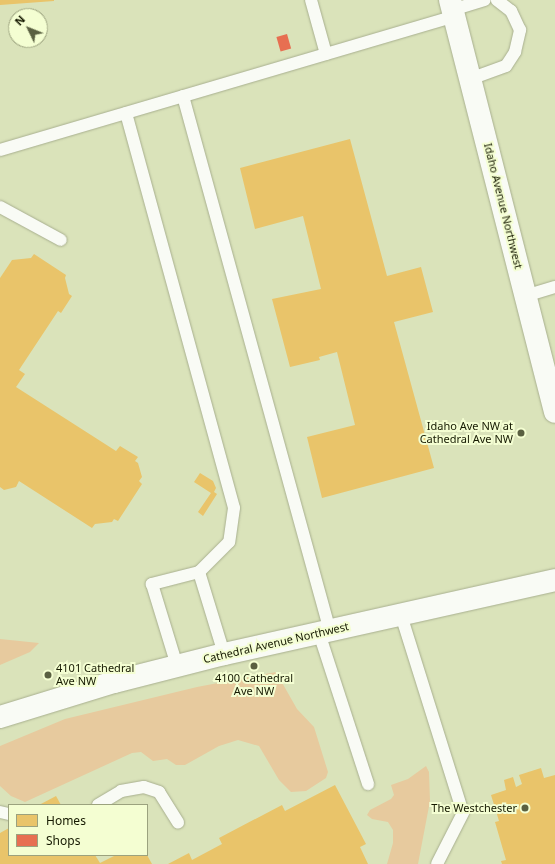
<!DOCTYPE html>
<html>
<head>
<meta charset="utf-8">
<style>
  body { margin:0 }
  #map { position:relative; width:555px; height:864px; overflow:hidden; background:#dae3ba; font-family:"Noto Sans",sans-serif }
  div>[style] { position:absolute }
  .green>* { inset:0; background:#e7ca9e }
  .homes>* { inset:0; background:#e9c46a }
  .shops>* { inset:0; background:#e76f51; transform-origin:0 0 }
  .roads { filter:drop-shadow(0 0 1px #a8af8f) drop-shadow(0 0 1px #a8af8f) }
  .service>* { height:12px; margin:-6px; padding:0 6px; transform-origin:6px; border-radius:6px; background:#f9fbf5 }
  .tertiary>* { height:22px; margin:-11px; padding:0 11px; transform-origin:11px; border-radius:11px; background:#f9fbf5 }
  .dots>* { width:11px; height:11px; translate:-50% -50%; box-sizing:border-box; border:2px solid #f4fed2; border-radius:50% }
  span { translate:-50% -50%; white-space:nowrap; text-align:center; line-height:1.15; -webkit-text-stroke:4px #f4fed2; paint-order:stroke }
  .street-label { font-size:11px; color:#151900 }
  .poi-label { font-size:11px; color:#151900 }
  .right { translate:-100% -50%; text-align:right }
  .left { translate:0 -50%; text-align:left }
  .legend { position:absolute; left:8px; top:804px; width:140px; height:52px; box-sizing:border-box; background:#f4fed2; border:1px solid #9ba27e; margin:0; padding:5px 7px; list-style:none; font-size:12px; color:#151900 }
  .legend li { display:flex; align-items:center; gap:8px; height:20px }
  .legend b { width:20px; border:1px solid #9ba27e }
  .north { position:absolute; left:8px; top:8px; width:40px; height:40px; box-sizing:border-box; background:#f4fed2; border:1px solid #9ba27e; border-radius:50%; rotate:313deg; font-size:11px; font-weight:700; line-height:16px; text-align:center; color:#151900 }
  .north::after { content:''; display:block; margin:auto; width:14px; height:18px; background:#5a6041; clip-path:polygon(50% 0,100% 100%,50% 72%,0 100%) }
</style>
</head>
<body>
<div id="map">
  <div class="green">
    <i style="clip-path:polygon(0 639px,39px 643px,30px 652px,0 665px)"></i>
    <i style="clip-path:polygon(276px 672px,297px 709px,314px 727px,328px 772px,326px 778px,306px 791px,291px 792px,279px 780px,259px 746px,238px 740px,219px 746px,185px 765px,176px 765px,167px 759px,153px 761px,141px 752px,132px 753px,25px 802px,11px 796px,0 786px,0 746px,65px 719px,197px 687px)"></i>
    <i style="clip-path:polygon(426px 766px,429px 772px,430px 801px,418px 864px,387px 864px,393px 843px,393px 830px,388px 822px,372px 819px,367px 815px,370px 810px,391px 799px,394px 795px,391px 785px,408px 779px)"></i>
  </div>
  <div class="homes">
    <i style="clip-path:polygon(0 0,54px 0,54px 1px,0 5px)"></i>
    <i style="clip-path:polygon(350px 139px,387px 276px,421px 267px,433px 312px,394px 322px,434px 468px,322px 498px,307px 437px,355px 425px,337px 352px,319px 357px,320px 360px,290px 367px,272px 299px,321px 289px,303px 216px,255px 229px,240px 168px)"></i>
    <i style="clip-path:polygon(34px 254px,66px 275px,65px 278px,69px 294px,72px 296px,61px 313px,58px 311px,19px 370px,25px 374px,16px 387px,116px 451px,120px 446px,138px 457px,135px 461px,138px 463px,142px 477px,139px 481px,142px 484px,118px 521px,114px 519px,112px 522px,95px 524px,92px 528px,19px 481px,16px 487px,4px 490px,0 487px,0 278px,12px 260px,31px 258px)"></i>
    <i style="clip-path:polygon(200px 473px,213px 481px,216px 488px,214px 492px,217px 494px,203px 516px,198px 512px,211px 493px,194px 482px)"></i>
    <i style="clip-path:polygon(541px 768px,544px 778px,555px 775px,555px 864px,502px 864px,501px 861px,506px 860px,495px 822px,499px 821px,491px 795px,506px 790px,504px 780px,513px 777px,516px 787px,522px 784px,519px 775px)"></i>
    <i style="clip-path:polygon(335px 785px,366px 844px,360px 847px,368px 864px,168px 864px,189px 853px,192px 860px,222px 844px,219px 838px,282px 805px,285px 811px)"></i>
    <i style="clip-path:polygon(56px 796px,61px 805px,39px 805px)"></i>
    <i style="clip-path:polygon(9px 828px,9px 855px,95px 855px,100px 863px,116px 855px,147px 855px,152px 864px,0 864px,0 833px)"></i>
  </div>
  <div class="shops">
    <i style="left:287px;top:34px;width:15px;height:11px;rotate:74deg"></i>
  </div>
  <div class="roads">
    <div class="service">
      <i style="left:311px;top:0;width:56px;rotate:74.5deg"></i>
      <i style="left:452px;top:10px;width:34px;rotate:-17deg"></i>
      <i style="left:470px;top:79px;width:38px;rotate:-20deg"></i>
      <i style="left:506px;top:66px;width:17px;rotate:-57deg"></i>
      <i style="left:515px;top:52px;width:23px;rotate:-77deg"></i>
      <i style="left:520px;top:30px;width:21px;rotate:-115deg"></i>
      <i style="left:511px;top:11px;width:18px;rotate:-142deg"></i>
      <i style="left:183px;top:96px;width:555px;rotate:74.64deg"></i>
      <i style="left:126px;top:113px;width:409px;rotate:74.7deg"></i>
      <i style="left:234px;top:508px;width:34px;rotate:98deg"></i>
      <i style="left:229px;top:542px;width:42px;rotate:135deg"></i>
      <i style="left:199px;top:572px;width:49px;rotate:165.7deg"></i>
      <i style="left:152px;top:584px;width:86px;rotate:73deg"></i>
      <i style="left:0;top:150px;width:473px;rotate:-16.4deg"></i>
      <i style="left:0;top:207px;width:69px;rotate:28.4deg"></i>
      <i style="left:525px;top:296px;width:31px;rotate:-17deg"></i>
      <i style="left:199px;top:572px;width:86px;rotate:73deg"></i>
      <i style="left:401px;top:615px;width:207px;rotate:72.6deg"></i>
      <i style="left:463px;top:813px;width:57px;rotate:117deg"></i>
      <i style="left:319px;top:633px;width:159px;rotate:72deg"></i>
      <i style="left:98px;top:805px;width:27px;rotate:-31deg"></i>
      <i style="left:121px;top:791px;width:23px;rotate:-10deg"></i>
      <i style="left:144px;top:787px;width:16px;rotate:18deg"></i>
      <i style="left:159px;top:792px;width:36px;rotate:58deg"></i>
      <i style="left:0;top:812px;width:9px;rotate:13deg"></i>
    </div>
    <div class="tertiary">
      <i style="left:450px;top:0;width:425px;rotate:75.7deg"></i>
      <i style="left:0;top:717px;width:119px;rotate:-17.1deg"></i>
      <i style="left:114px;top:682px;width:114px;rotate:-14.3deg"></i>
      <i style="left:224px;top:654px;width:339px;rotate:-12.6deg"></i>
    </div>
  </div>
  <div class="dots">
    <i style="left:521px;top:433px;background:#5a6041"></i>
    <i style="left:254px;top:666px;background:#5a6041"></i>
    <i style="left:48px;top:675px;background:#5a6041"></i>
    <i style="left:525px;top:808px;background:#5a6041"></i>
  </div>
  <div class="street-label">
    <span style="left:503px;top:206px;rotate:76deg">Idaho Avenue Northwest</span>
    <span style="left:276px;top:643px;rotate:-13deg">Cathedral Avenue Northwest</span>
  </div>
  <div class="poi-label">
    <span class="right" style="left:513px;top:433px">Idaho Ave NW at<br>Cathedral Ave NW</span>
    <span class="left" style="left:56px;top:675px">4101 Cathedral<br>Ave NW</span>
    <span style="left:254px;top:685px">4100 Cathedral<br>Ave NW</span>
    <span class="right" style="left:517px;top:808px">The Westchester</span>
  </div>
  <ul class="legend">
  <li><b style="height:11px;background:#e9c46a"></b>Homes</li>
  <li><b style="height:11px;background:#e76f51"></b>Shops</li>
  </ul>
  <div class="north">N</div>
</div>
</body>
</html>
